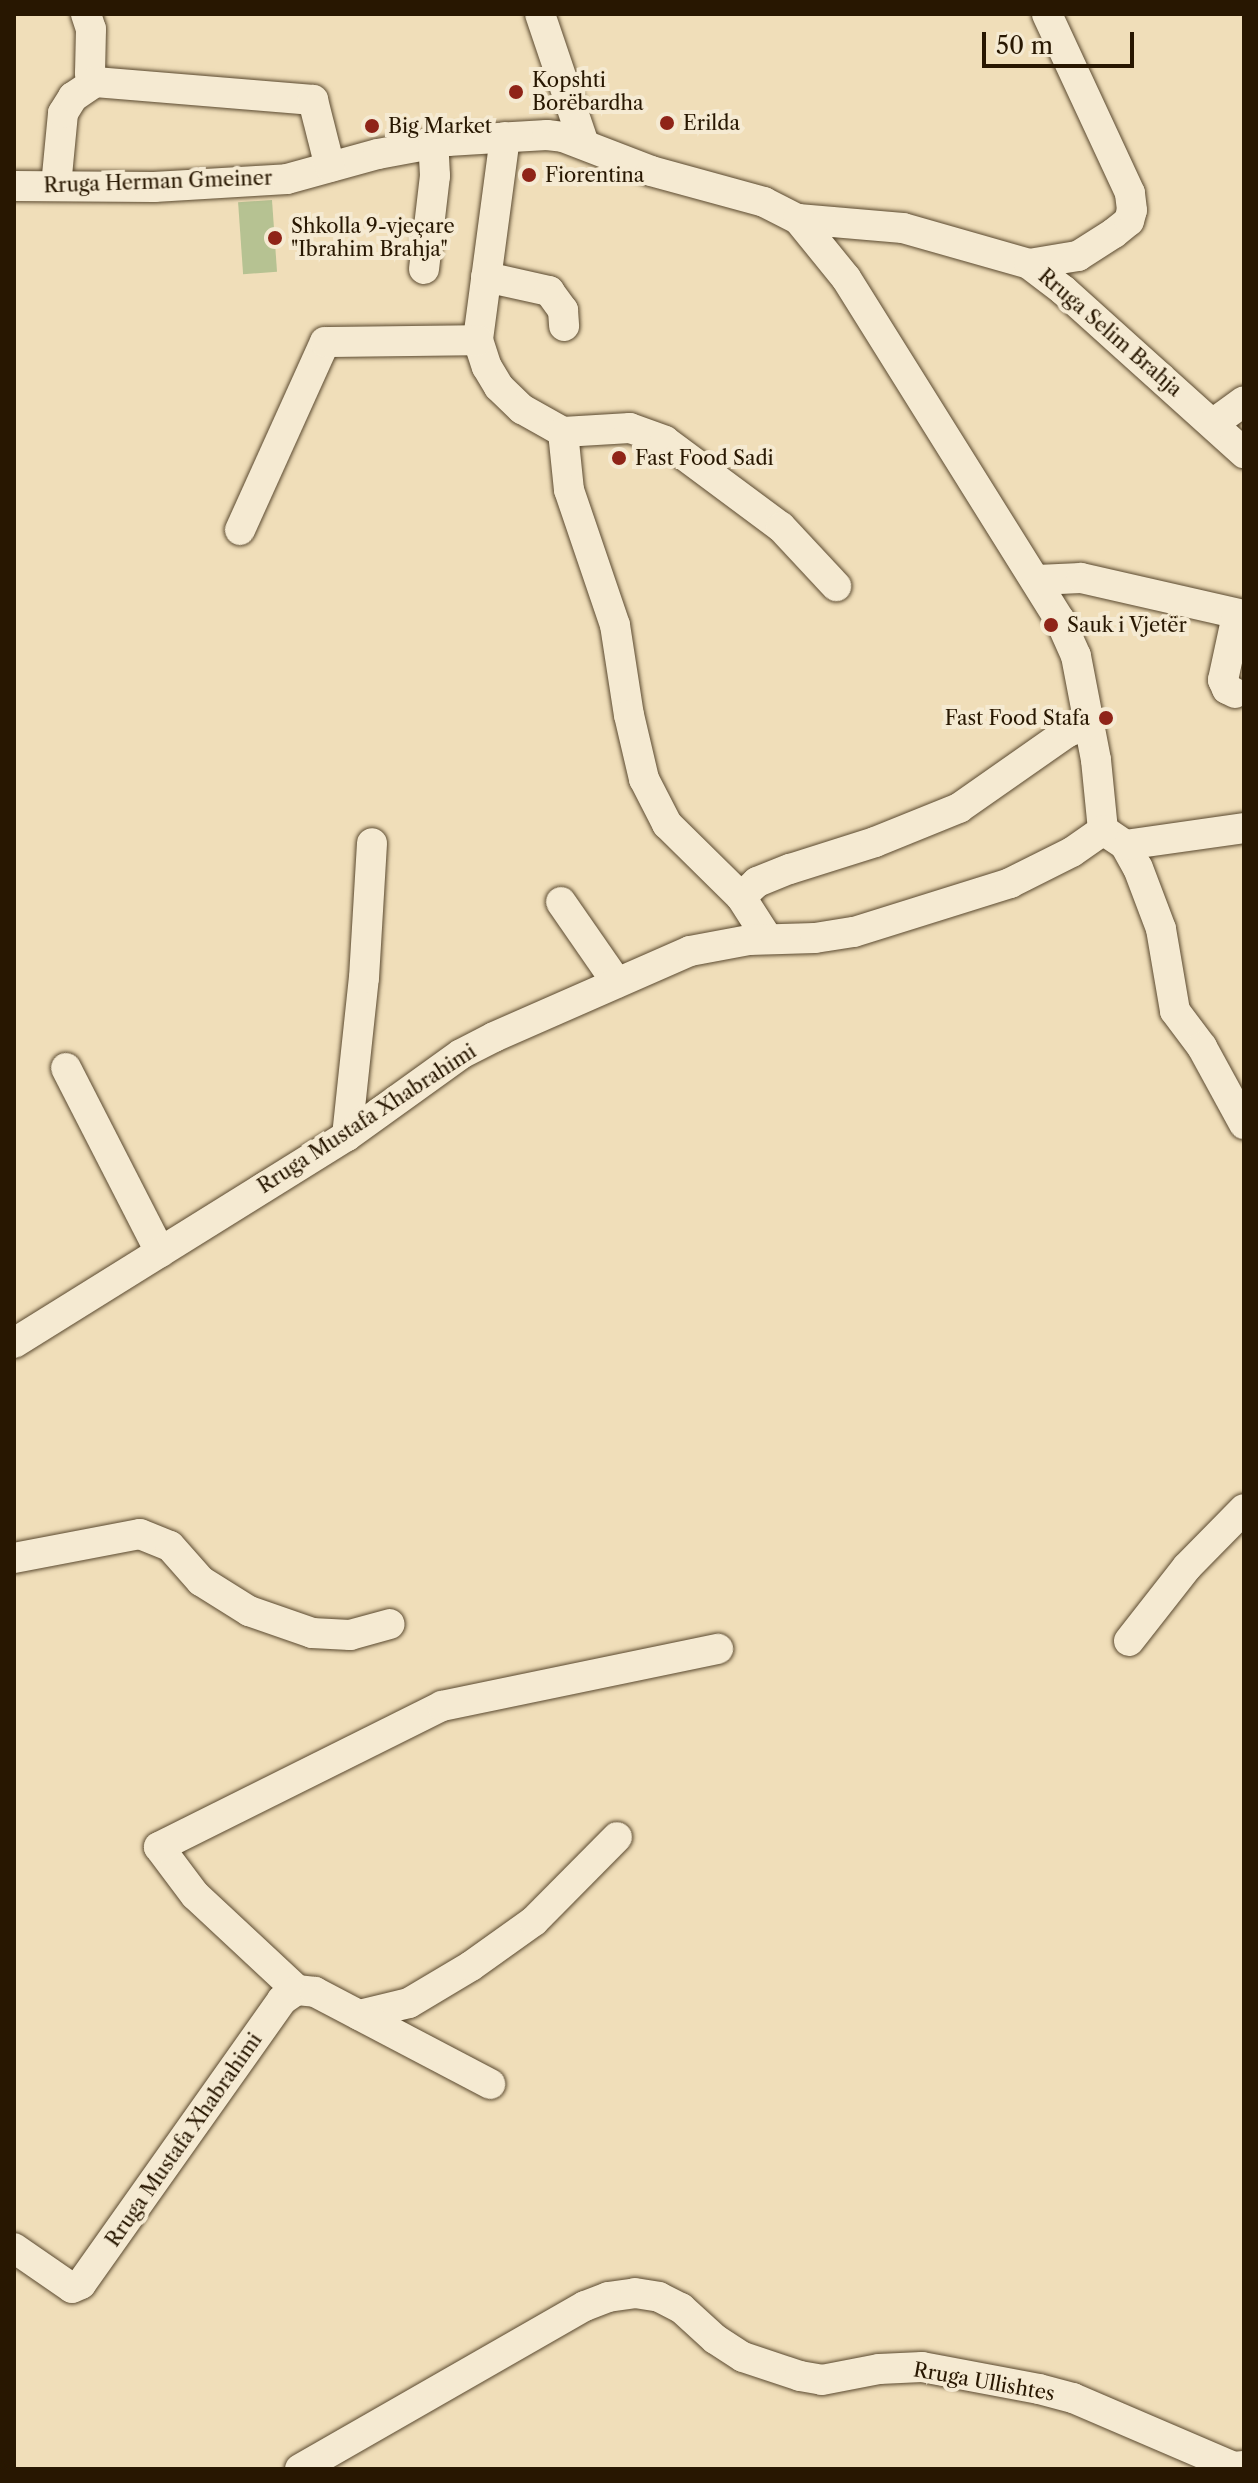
<!DOCTYPE html>
<html>
<head>
<meta charset="utf-8">
<style>
  body { margin:0 }
  #map { position:relative; width:1258px; height:2483px; overflow:hidden; background:#f0deb9; font-family:"Libre Caslon Text",serif }
  div>[style] { position:absolute }
  .green>* { inset:0; background:#b6c292; transform-origin:0 0 }
  .roads { filter:drop-shadow(0 0 2px #5a492f) drop-shadow(0 0 2px #5a492f) }
  .minor>* { height:30px; margin:-15px; padding:0 15px; transform-origin:15px; border-radius:15px; background:#f5ead2 }
  .dots>* { width:22px; height:22px; translate:-50% -50%; box-sizing:border-box; border:4px solid #f5ead2; border-radius:50% }
  span { translate:-50% -50%; white-space:nowrap; text-align:center; line-height:1.15; -webkit-text-stroke:8px #f5ead2; paint-order:stroke }
  .poi-label { font-size:20px; color:#281701 }
  .left { translate:0 -50%; text-align:left }
  .right { translate:-100% -50%; text-align:right }
  .street-label { font-size:20px; color:#281701 }
  .frame { position:absolute; inset:0; border:16px solid #281701; pointer-events:none }
  .scale { position:absolute; left:982px; top:32px; width:152px; height:36px; box-sizing:border-box; border:4px solid #281701; border-top:0; padding-left:10px; font-size:24px; line-height:28px; white-space:nowrap; color:#281701; -webkit-text-stroke:6px #f5ead2; paint-order:stroke }
</style>
</head>
<body>
<div id="map">
  <div class="green">
    <i style="left:272px;top:200px;width:72px;height:34px;rotate:86deg"></i>
  </div>
  <div class="roads">
    <div class="minor">
      <i style="left:86px;top:14px;width:16px;rotate:72deg"></i>
      <i style="left:91px;top:29px;width:44px;rotate:91.3deg"></i>
      <i style="left:90px;top:73px;width:10px;rotate:61deg"></i>
      <i style="left:540px;top:14px;width:137px;rotate:71.3deg"></i>
      <i style="left:505px;top:137px;width:205px;rotate:97.6deg"></i>
      <i style="left:478px;top:340px;width:28px;rotate:72deg"></i>
      <i style="left:487px;top:367px;width:23px;rotate:59deg"></i>
      <i style="left:499px;top:387px;width:32px;rotate:44deg"></i>
      <i style="left:522px;top:409px;width:47px;rotate:29.3deg"></i>
      <i style="left:563px;top:432px;width:67px;rotate:-3.4deg"></i>
      <i style="left:630px;top:428px;width:37px;rotate:20deg"></i>
      <i style="left:665px;top:441px;width:144px;rotate:36.6deg"></i>
      <i style="left:781px;top:527px;width:81px;rotate:47deg"></i>
      <i style="left:14px;top:186px;width:140px;rotate:0.4deg"></i>
      <i style="left:154px;top:187px;width:133px;rotate:-3.4deg"></i>
      <i style="left:287px;top:179px;width:94px;rotate:-15.4deg"></i>
      <i style="left:378px;top:154px;width:71px;rotate:-10.5deg"></i>
      <i style="left:448px;top:141px;width:99px;rotate:-3.5deg"></i>
      <i style="left:547px;top:135px;width:16px;rotate:7deg"></i>
      <i style="left:563px;top:137px;width:94px;rotate:21.1deg"></i>
      <i style="left:651px;top:171px;width:117px;rotate:15.3deg"></i>
      <i style="left:764px;top:202px;width:38px;rotate:27deg"></i>
      <i style="left:798px;top:219px;width:105px;rotate:4.9deg"></i>
      <i style="left:903px;top:228px;width:131px;rotate:15.9deg"></i>
      <i style="left:1029px;top:264px;width:43px;rotate:37.4deg"></i>
      <i style="left:1063px;top:290px;width:244px;rotate:42deg"></i>
      <i style="left:56px;top:186px;width:73px;rotate:-84.5deg"></i>
      <i style="left:63px;top:113px;width:19px;rotate:-58deg"></i>
      <i style="left:73px;top:97px;width:27px;rotate:-34deg"></i>
      <i style="left:95px;top:82px;width:219px;rotate:4.7deg"></i>
      <i style="left:313px;top:100px;width:69px;rotate:75.8deg"></i>
      <i style="left:798px;top:219px;width:76px;rotate:50.9deg"></i>
      <i style="left:846px;top:278px;width:403px;rotate:58deg"></i>
      <i style="left:1060px;top:620px;width:39px;rotate:66deg"></i>
      <i style="left:1076px;top:656px;width:106px;rotate:79.1deg"></i>
      <i style="left:1096px;top:760px;width:70px;rotate:84.3deg"></i>
      <i style="left:1029px;top:264px;width:50px;rotate:-9.3deg"></i>
      <i style="left:1078px;top:256px;width:43px;rotate:-32.6deg"></i>
      <i style="left:1114px;top:233px;width:19px;rotate:-39deg"></i>
      <i style="left:1129px;top:221px;width:11px;rotate:-75deg"></i>
      <i style="left:1132px;top:210px;width:17px;rotate:-97deg"></i>
      <i style="left:1130px;top:193px;width:197px;rotate:-114.9deg"></i>
      <i style="left:424px;top:269px;width:94px;rotate:-83.3deg"></i>
      <i style="left:435px;top:176px;width:33px;rotate:-93deg"></i>
      <i style="left:486px;top:277px;width:65px;rotate:12.5deg"></i>
      <i style="left:549px;top:291px;width:24px;rotate:54deg"></i>
      <i style="left:563px;top:310px;width:16px;rotate:86deg"></i>
      <i style="left:1214px;top:423px;width:37px;rotate:-36deg"></i>
      <i style="left:563px;top:432px;width:58px;rotate:84.1deg"></i>
      <i style="left:569px;top:490px;width:143px;rotate:71.2deg"></i>
      <i style="left:615px;top:625px;width:91px;rotate:81.2deg"></i>
      <i style="left:629px;top:715px;width:66px;rotate:76.8deg"></i>
      <i style="left:644px;top:779px;width:51px;rotate:62.9deg"></i>
      <i style="left:667px;top:824px;width:104px;rotate:44.6deg"></i>
      <i style="left:741px;top:897px;width:50px;rotate:57.3deg"></i>
      <i style="left:240px;top:530px;width:206px;rotate:-65.7deg"></i>
      <i style="left:325px;top:342px;width:153px;rotate:-0.7deg"></i>
      <i style="left:1037px;top:580px;width:44px;rotate:-2.6deg"></i>
      <i style="left:1081px;top:578px;width:167px;rotate:12.8deg"></i>
      <i style="left:1235px;top:693px;width:9px;rotate:-153deg"></i>
      <i style="left:1227px;top:689px;width:10px;rotate:-114deg"></i>
      <i style="left:1223px;top:680px;width:66px;rotate:-77.8deg"></i>
      <i style="left:1103px;top:830px;width:27px;rotate:34deg"></i>
      <i style="left:1125px;top:845px;width:26px;rotate:61deg"></i>
      <i style="left:1138px;top:868px;width:65px;rotate:69.3deg"></i>
      <i style="left:1161px;top:929px;width:83px;rotate:80.3deg"></i>
      <i style="left:1175px;top:1011px;width:45px;rotate:53.1deg"></i>
      <i style="left:1202px;top:1047px;width:88px;rotate:61.4deg"></i>
      <i style="left:1125px;top:845px;width:120px;rotate:-8.1deg"></i>
      <i style="left:741px;top:897px;width:22px;rotate:-43deg"></i>
      <i style="left:757px;top:882px;width:35px;rotate:-22deg"></i>
      <i style="left:790px;top:869px;width:89px;rotate:-17.6deg"></i>
      <i style="left:875px;top:842px;width:91px;rotate:-22deg"></i>
      <i style="left:959px;top:808px;width:131px;rotate:-35deg"></i>
      <i style="left:1066px;top:733px;width:23px;rotate:-23deg"></i>
      <i style="left:561px;top:902px;width:98px;rotate:55.3deg"></i>
      <i style="left:66px;top:1068px;width:207px;rotate:62.9deg"></i>
      <i style="left:347px;top:1136px;width:159px;rotate:-83.9deg"></i>
      <i style="left:364px;top:978px;width:135px;rotate:-86.6deg"></i>
      <i style="left:14px;top:1343px;width:392px;rotate:-31.9deg"></i>
      <i style="left:347px;top:1136px;width:140px;rotate:-35.7deg"></i>
      <i style="left:461px;top:1054px;width:37px;rotate:-27deg"></i>
      <i style="left:494px;top:1037px;width:214px;rotate:-23.7deg"></i>
      <i style="left:690px;top:951px;width:60px;rotate:-10.6deg"></i>
      <i style="left:749px;top:940px;width:66px;rotate:-1.7deg"></i>
      <i style="left:815px;top:938px;width:39px;rotate:-9deg"></i>
      <i style="left:854px;top:932px;width:164px;rotate:-17.4deg"></i>
      <i style="left:1010px;top:883px;width:69px;rotate:-26.6deg"></i>
      <i style="left:1072px;top:852px;width:38px;rotate:-35deg"></i>
      <i style="left:14px;top:1558px;width:128px;rotate:-10.8deg"></i>
      <i style="left:140px;top:1534px;width:32px;rotate:22deg"></i>
      <i style="left:170px;top:1546px;width:47px;rotate:48.5deg"></i>
      <i style="left:201px;top:1581px;width:57px;rotate:32deg"></i>
      <i style="left:249px;top:1611px;width:67px;rotate:19.2deg"></i>
      <i style="left:312px;top:1633px;width:38px;rotate:3deg"></i>
      <i style="left:350px;top:1635px;width:41px;rotate:-15.4deg"></i>
      <i style="left:1129px;top:1641px;width:94px;rotate:-51.9deg"></i>
      <i style="left:1187px;top:1567px;width:81px;rotate:-45.5deg"></i>
      <i style="left:297px;top:1990px;width:139px;rotate:-137deg"></i>
      <i style="left:195px;top:1895px;width:60px;rotate:-126.9deg"></i>
      <i style="left:159px;top:1847px;width:316px;rotate:-26.5deg"></i>
      <i style="left:442px;top:1706px;width:282px;rotate:-11.7deg"></i>
      <i style="left:359px;top:2015px;width:51px;rotate:-13.5deg"></i>
      <i style="left:409px;top:2003px;width:72px;rotate:-30.8deg"></i>
      <i style="left:471px;top:1966px;width:77px;rotate:-35.5deg"></i>
      <i style="left:534px;top:1921px;width:118px;rotate:-45.3deg"></i>
      <i style="left:14px;top:2248px;width:70px;rotate:34.6deg"></i>
      <i style="left:72px;top:2288px;width:10px;rotate:-24deg"></i>
      <i style="left:81px;top:2284px;width:348px;rotate:-54.7deg"></i>
      <i style="left:282px;top:2000px;width:18px;rotate:-34deg"></i>
      <i style="left:297px;top:1990px;width:18px;rotate:6deg"></i>
      <i style="left:315px;top:1992px;width:198px;rotate:27.7deg"></i>
      <i style="left:300px;top:2469px;width:328px;rotate:-29.8deg"></i>
      <i style="left:585px;top:2306px;width:25px;rotate:-21deg"></i>
      <i style="left:608px;top:2297px;width:27px;rotate:-8deg"></i>
      <i style="left:635px;top:2293px;width:24px;rotate:9deg"></i>
      <i style="left:659px;top:2297px;width:25px;rotate:27deg"></i>
      <i style="left:681px;top:2308px;width:46px;rotate:42.4deg"></i>
      <i style="left:715px;top:2339px;width:33px;rotate:33deg"></i>
      <i style="left:743px;top:2357px;width:60px;rotate:18.4deg"></i>
      <i style="left:800px;top:2376px;width:22px;rotate:10deg"></i>
      <i style="left:822px;top:2380px;width:58px;rotate:-10.9deg"></i>
      <i style="left:879px;top:2369px;width:43px;rotate:-2.7deg"></i>
      <i style="left:922px;top:2367px;width:119px;rotate:10.6deg"></i>
      <i style="left:1039px;top:2389px;width:35px;rotate:15deg"></i>
      <i style="left:1073px;top:2398px;width:175px;rotate:23.2deg"></i>
      <i style="left:1234px;top:2467px;width:10px;rotate:-6deg"></i>
    </div>
  </div>
  <div class="dots">
    <i style="left:516px;top:92px;background:#8f2418"></i>
    <i style="left:667px;top:123px;background:#8f2418"></i>
    <i style="left:372px;top:126px;background:#8f2418"></i>
    <i style="left:529px;top:175px;background:#8f2418"></i>
    <i style="left:275px;top:238px;background:#8f2418"></i>
    <i style="left:619px;top:458px;background:#8f2418"></i>
    <i style="left:1051px;top:625px;background:#8f2418"></i>
    <i style="left:1106px;top:718px;background:#8f2418"></i>
  </div>
  <div class="poi-label">
    <span class="left" style="left:532px;top:92px">Kopshti<br>Borëbardha</span>
    <span class="left" style="left:683px;top:123px">Erilda</span>
    <span class="left" style="left:388px;top:126px">Big Market</span>
    <span class="left" style="left:545px;top:175px">Fiorentina</span>
    <span class="left" style="left:291px;top:238px">Shkolla 9-vjeçare<br>"Ibrahim Brahja"</span>
    <span class="left" style="left:635px;top:458px">Fast Food Sadi</span>
    <span class="left" style="left:1067px;top:625px">Sauk i Vjetër</span>
    <span class="right" style="left:1090px;top:718px">Fast Food Stafa</span>
  </div>
  <div class="street-label">
    <span style="left:158px;top:182px;rotate:-2deg">Rruga Herman Gmeiner</span>
    <span style="left:1110px;top:333px;rotate:41deg">Rruga Selim Brahja</span>
    <span style="left:367px;top:1119px;rotate:-33deg">Rruga Mustafa Xhabrahimi</span>
    <span style="left:184px;top:2140px;rotate:-55deg">Rruga Mustafa Xhabrahimi</span>
    <span style="left:984px;top:2382px;rotate:10deg">Rruga Ullishtes</span>
  </div>
  <div class="frame"></div>
  <div class="scale">50 m</div>
</div>
</body>
</html>
